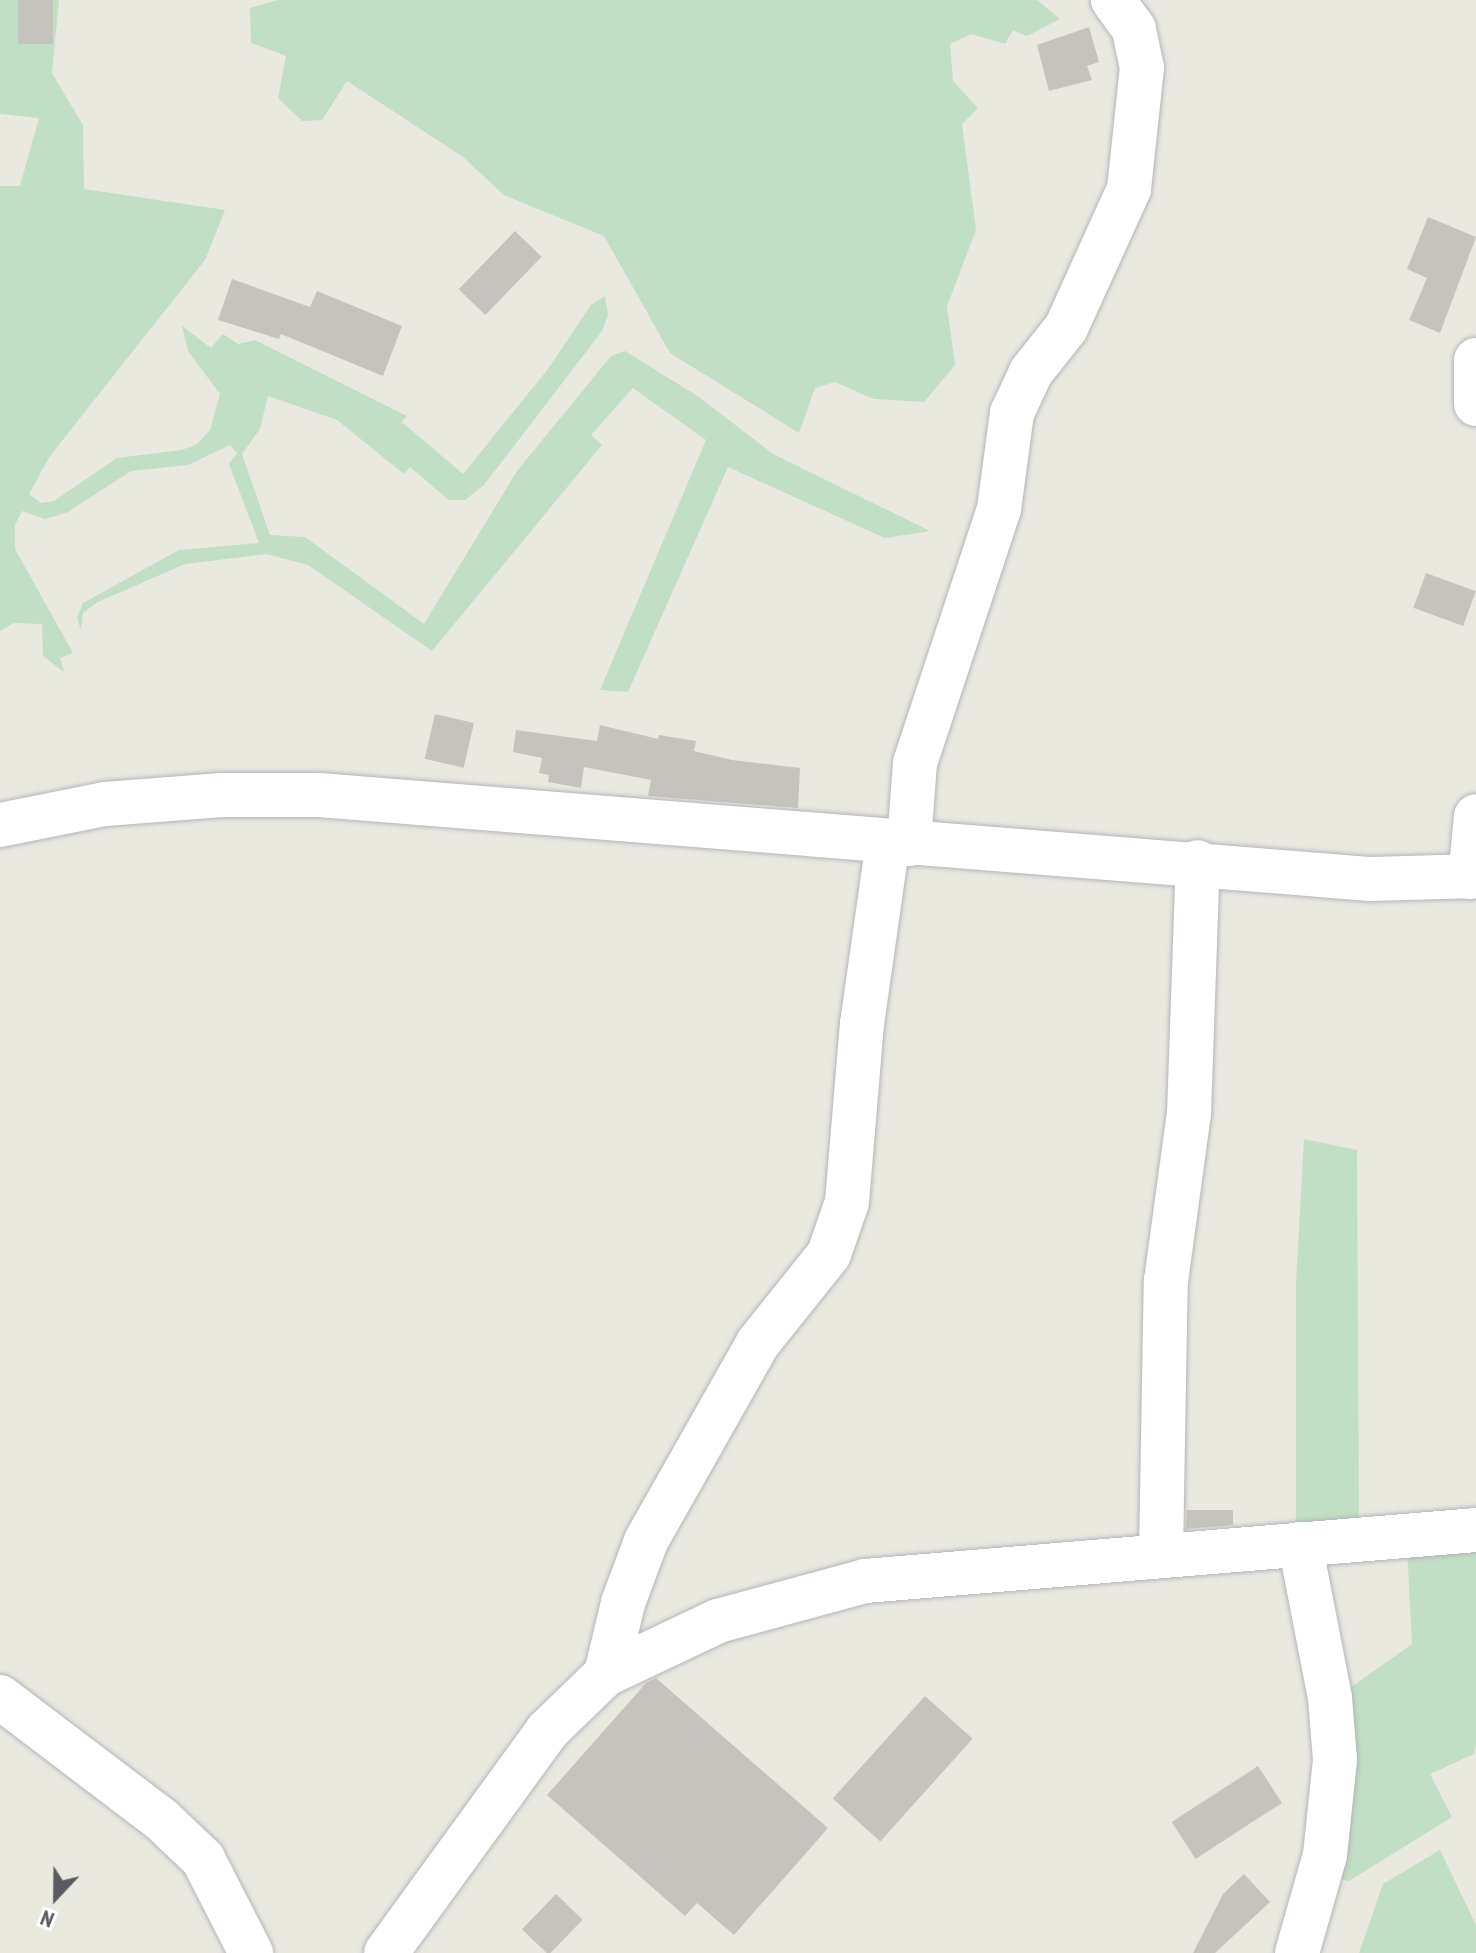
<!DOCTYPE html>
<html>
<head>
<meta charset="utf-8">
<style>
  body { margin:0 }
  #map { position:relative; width:1476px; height:1953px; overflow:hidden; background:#eae9e0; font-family:"PT Sans Narrow",sans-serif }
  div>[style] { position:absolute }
  .green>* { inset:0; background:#c0dfc4 }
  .building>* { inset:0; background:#c5c3bd; transform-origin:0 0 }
  .roads { filter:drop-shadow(0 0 2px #b3b5b9) drop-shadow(0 0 2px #b3b5b9) }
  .street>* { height:44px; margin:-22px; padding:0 22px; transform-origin:22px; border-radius:22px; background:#fff }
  span { translate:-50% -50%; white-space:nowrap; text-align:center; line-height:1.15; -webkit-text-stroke:6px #fff; paint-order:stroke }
  .north { position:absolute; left:16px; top:1857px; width:80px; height:80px; -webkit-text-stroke:6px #fff; paint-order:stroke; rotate:202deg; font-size:22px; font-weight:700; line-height:32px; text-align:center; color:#595b5f }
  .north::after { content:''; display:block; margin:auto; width:28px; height:36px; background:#595b5f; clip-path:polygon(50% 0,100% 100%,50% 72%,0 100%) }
</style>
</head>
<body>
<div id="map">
  <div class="green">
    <i style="clip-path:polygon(0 0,59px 0,52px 73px,83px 125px,84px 189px,225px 210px,205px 260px,50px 456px,29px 494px,41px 503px,54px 501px,117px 458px,182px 450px,197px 444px,210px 430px,220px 394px,188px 351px,182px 326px,211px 348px,223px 334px,238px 344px,255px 340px,407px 416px,402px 422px,463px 474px,548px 369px,591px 305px,605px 296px,608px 315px,602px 331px,484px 485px,465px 500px,449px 500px,410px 467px,404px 474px,337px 420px,268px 396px,260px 429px,242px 454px,270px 535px,305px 537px,424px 624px,517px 471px,611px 356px,625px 351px,699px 397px,773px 454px,930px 531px,885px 538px,728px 467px,628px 692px,600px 690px,706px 440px,633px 388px,591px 435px,602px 445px,432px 651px,308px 565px,267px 554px,185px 564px,98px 602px,83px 613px,81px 630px,77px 618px,83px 603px,179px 550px,259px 543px,229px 464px,237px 453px,230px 445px,188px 465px,131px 471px,68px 512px,45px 519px,22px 511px,15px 525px,15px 549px,73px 653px,60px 658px,64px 672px,43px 656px,42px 624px,14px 623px,0 631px,0 186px,20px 186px,39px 118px,0 114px)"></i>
    <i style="clip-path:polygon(278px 0,1037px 0,1060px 19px,1027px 36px,1013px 30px,1005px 44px,971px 34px,950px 44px,953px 81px,978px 108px,962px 124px,976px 230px,947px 306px,955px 365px,924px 402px,874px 399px,835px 382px,815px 388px,799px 433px,670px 353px,604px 236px,504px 195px,463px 157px,347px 81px,322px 120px,302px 121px,278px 98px,286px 56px,251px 43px,250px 8px)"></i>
    <i style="clip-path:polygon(1304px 1139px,1357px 1150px,1359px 1529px,1296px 1533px,1296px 1283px)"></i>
    <i style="clip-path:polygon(1476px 1538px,1476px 1744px,1474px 1754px,1430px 1774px,1452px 1817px,1349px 1881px,1336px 1878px,1340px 1695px,1412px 1644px,1407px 1548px)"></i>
    <i style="clip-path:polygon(1440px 1850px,1476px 1925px,1476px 1953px,1359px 1953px,1383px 1884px)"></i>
  </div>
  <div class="building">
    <i style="left:18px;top:0;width:35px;height:44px"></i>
    <i style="clip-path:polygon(1089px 27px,1099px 62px,1087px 66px,1092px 80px,1049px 91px,1037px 45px)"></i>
    <i style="clip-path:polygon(1428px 217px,1476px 237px,1440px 333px,1409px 320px,1427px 278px,1407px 269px)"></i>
    <i style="left:515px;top:231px;width:37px;height:81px;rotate:44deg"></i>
    <i style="clip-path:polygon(232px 279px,310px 307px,317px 291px,402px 326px,383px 376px,281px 334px,279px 339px,218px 320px)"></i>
    <i style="left:1426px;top:573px;width:53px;height:37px;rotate:20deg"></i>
    <i style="left:435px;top:714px;width:40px;height:46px;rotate:13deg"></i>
    <i style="clip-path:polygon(600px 725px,658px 739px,659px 735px,696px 741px,694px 751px,732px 760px,800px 768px,798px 808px,648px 796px,651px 780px,584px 767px,581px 788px,548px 782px,549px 775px,539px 773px,542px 758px,513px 752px,516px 730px,597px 741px)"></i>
    <i style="clip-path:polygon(1187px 1510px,1233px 1510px,1233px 1525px,1186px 1529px)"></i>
    <i style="clip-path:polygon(656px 1678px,828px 1828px,734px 1935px,697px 1903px,685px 1916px,547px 1795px,646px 1683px)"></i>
    <i style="left:925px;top:1696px;width:64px;height:138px;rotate:42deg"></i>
    <i style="left:1258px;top:1766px;width:44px;height:103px;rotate:57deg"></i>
    <i style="clip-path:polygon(1244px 1874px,1270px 1902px,1215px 1953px,1193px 1953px,1223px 1894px)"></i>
    <i style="left:556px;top:1894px;width:37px;height:49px;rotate:44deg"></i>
  </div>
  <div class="roads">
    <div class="street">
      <i style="left:1476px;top:360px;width:44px;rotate:90deg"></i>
      <i style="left:0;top:825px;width:107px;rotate:-11.3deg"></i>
      <i style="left:105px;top:804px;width:117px;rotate:-4.4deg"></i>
      <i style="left:222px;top:795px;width:97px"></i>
      <i style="left:319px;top:795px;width:1055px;rotate:4.57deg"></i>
      <i style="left:1371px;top:879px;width:105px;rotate:-1.6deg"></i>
      <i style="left:909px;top:844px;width:81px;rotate:-85.8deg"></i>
      <i style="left:915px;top:763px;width:268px;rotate:-71.7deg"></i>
      <i style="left:999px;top:509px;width:97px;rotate:-82.3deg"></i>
      <i style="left:1012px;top:413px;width:45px;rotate:-65.1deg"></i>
      <i style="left:1031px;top:372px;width:56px;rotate:-51.5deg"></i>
      <i style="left:1066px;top:328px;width:153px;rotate:-65.6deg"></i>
      <i style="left:1129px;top:189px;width:122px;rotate:-83.9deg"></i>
      <i style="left:1142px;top:68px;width:40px;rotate:-102deg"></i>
      <i style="left:1134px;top:29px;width:36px;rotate:-126deg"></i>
      <i style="left:1470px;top:877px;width:61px;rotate:-84.4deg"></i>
      <i style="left:1161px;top:1554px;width:273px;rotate:-89deg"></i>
      <i style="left:1166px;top:1281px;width:169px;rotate:-82.2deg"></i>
      <i style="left:1189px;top:1114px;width:252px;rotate:-88deg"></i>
      <i style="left:606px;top:1674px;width:73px;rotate:-76.5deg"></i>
      <i style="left:623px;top:1603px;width:66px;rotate:-69.6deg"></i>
      <i style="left:646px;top:1541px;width:227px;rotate:-60.5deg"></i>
      <i style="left:758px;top:1343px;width:114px;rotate:-51.4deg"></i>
      <i style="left:829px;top:1254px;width:55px;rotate:-70.9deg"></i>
      <i style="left:847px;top:1202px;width:179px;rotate:-85.2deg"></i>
      <i style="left:862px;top:1024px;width:184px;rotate:-81.9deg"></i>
      <i style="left:0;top:1697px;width:202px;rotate:37.2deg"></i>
      <i style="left:161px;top:1819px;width:58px;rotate:43.6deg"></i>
      <i style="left:203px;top:1859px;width:106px;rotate:62.9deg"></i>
      <i style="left:386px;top:1953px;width:274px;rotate:-54deg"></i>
      <i style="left:547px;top:1731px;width:82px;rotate:-44deg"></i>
      <i style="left:606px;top:1674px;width:124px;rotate:-25.3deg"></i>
      <i style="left:718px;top:1621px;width:152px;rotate:-15.2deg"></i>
      <i style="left:865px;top:1581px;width:613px;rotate:-4.77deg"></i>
      <i style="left:1297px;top:1953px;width:102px;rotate:-74.1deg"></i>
      <i style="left:1325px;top:1855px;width:96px;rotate:-84deg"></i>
      <i style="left:1335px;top:1760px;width:62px;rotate:-94.6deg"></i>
      <i style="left:1330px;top:1698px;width:157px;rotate:-101deg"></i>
    </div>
  </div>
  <div class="north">N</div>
</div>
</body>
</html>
